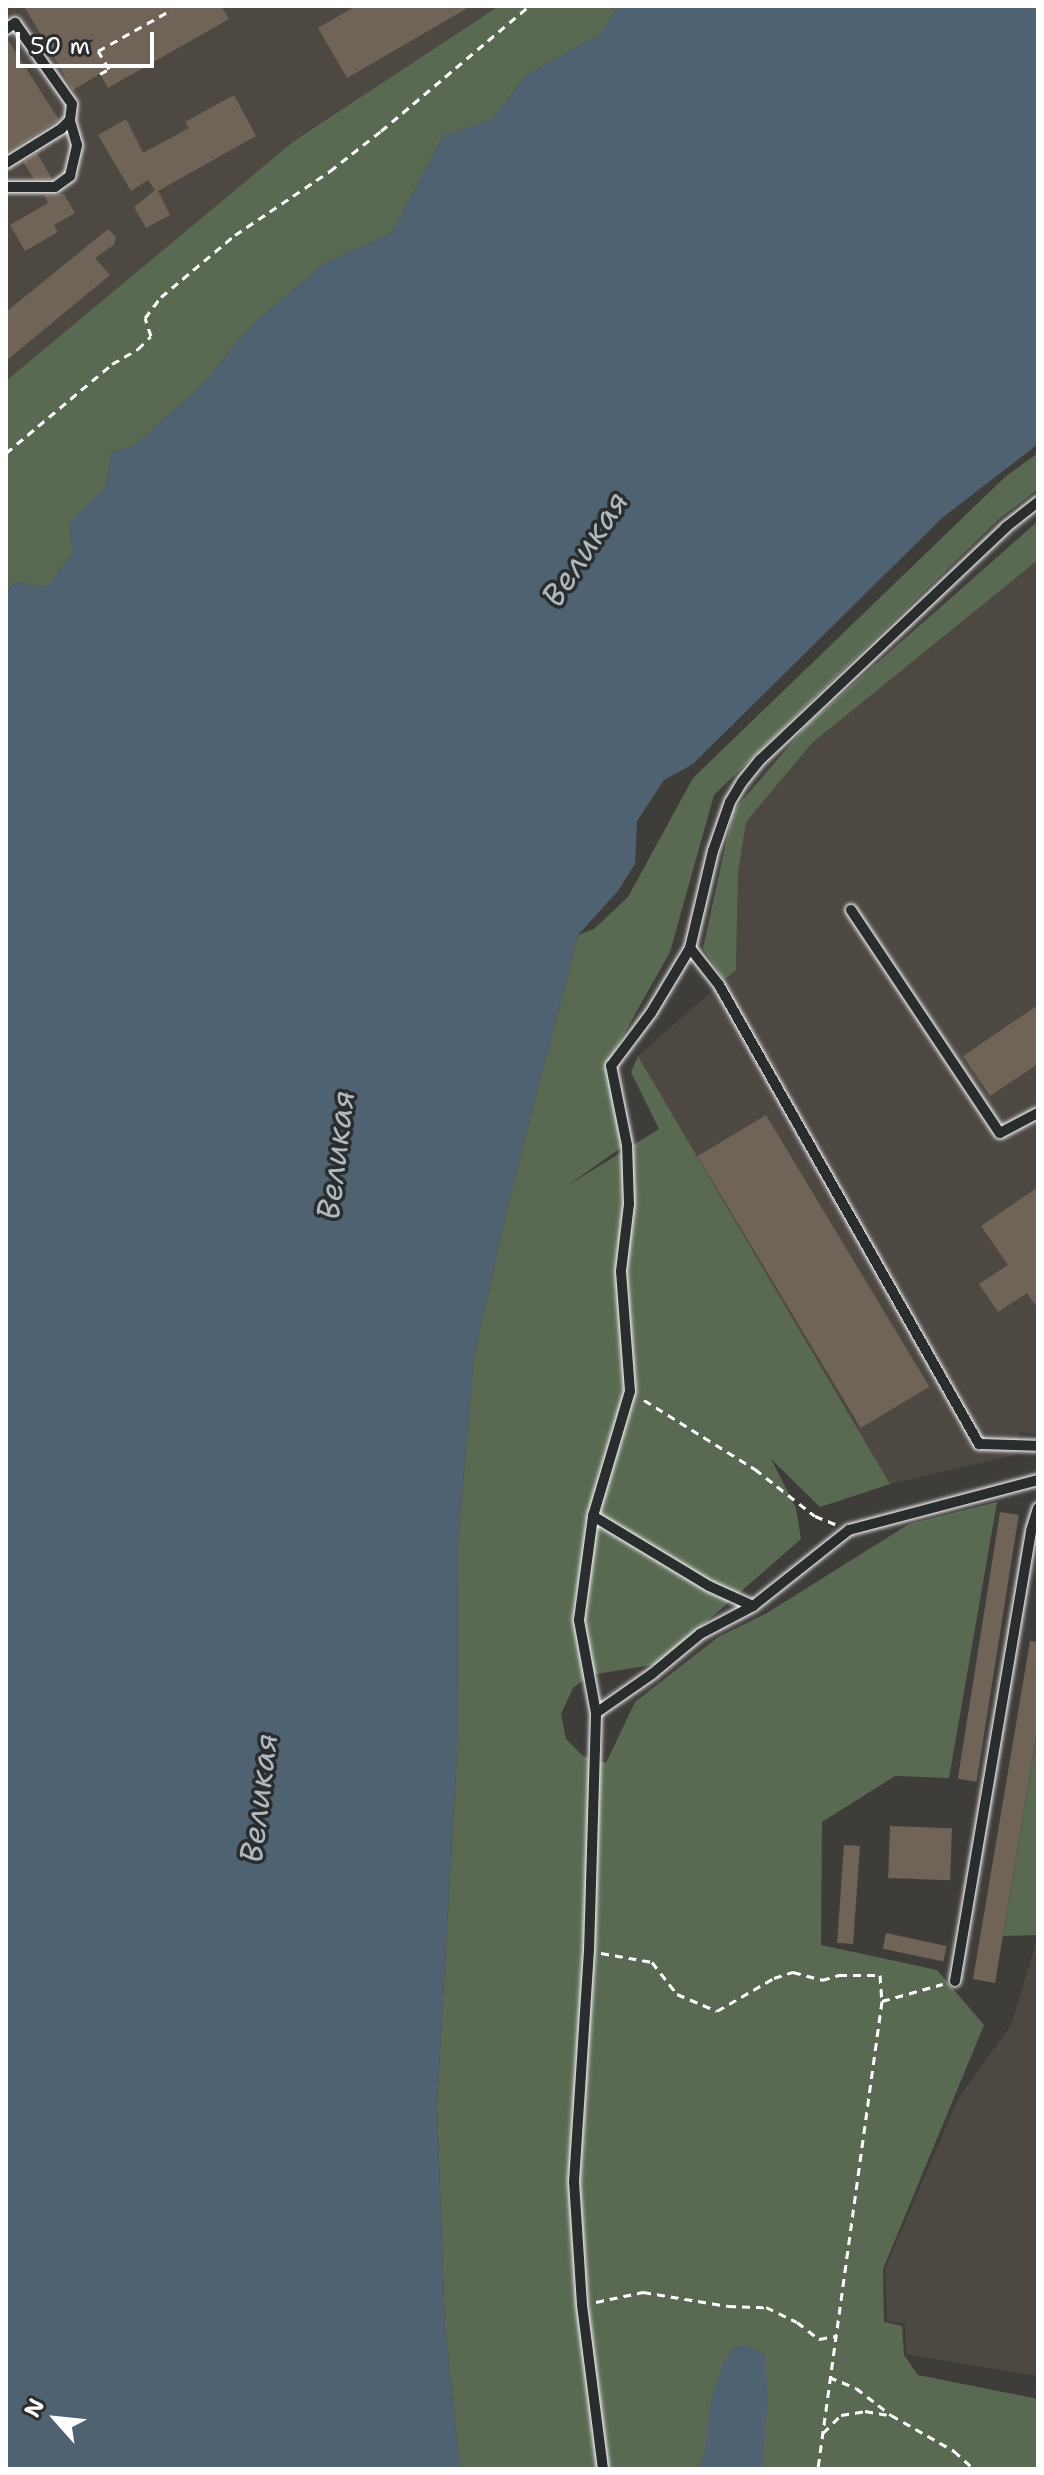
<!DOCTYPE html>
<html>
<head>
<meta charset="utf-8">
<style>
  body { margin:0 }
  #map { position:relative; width:1044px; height:2475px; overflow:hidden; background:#3f3d3a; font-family:"Shantell Sans",sans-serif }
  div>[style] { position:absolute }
  .built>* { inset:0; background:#4e4843 }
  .green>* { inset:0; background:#5a6a52 }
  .water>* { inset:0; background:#4f6272 }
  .building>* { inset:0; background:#706357; transform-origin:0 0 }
  .path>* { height:3px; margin-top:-1.5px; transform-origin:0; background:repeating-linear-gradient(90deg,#fff 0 8px,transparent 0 14px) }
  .roads { filter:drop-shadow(0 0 2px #fff) drop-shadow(0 0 2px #fff) }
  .service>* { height:10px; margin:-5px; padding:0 5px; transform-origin:5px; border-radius:5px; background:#2a2d2e }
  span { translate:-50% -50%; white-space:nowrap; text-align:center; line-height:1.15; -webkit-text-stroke:7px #2a2d2e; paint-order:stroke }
  .water-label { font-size:32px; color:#b0b8c0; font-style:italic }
  .frame { position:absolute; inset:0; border:8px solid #fff; pointer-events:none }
  .north { position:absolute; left:16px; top:2379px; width:80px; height:80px; -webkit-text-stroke:6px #2a2d2e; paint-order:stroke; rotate:297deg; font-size:22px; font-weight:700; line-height:32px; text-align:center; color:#fff }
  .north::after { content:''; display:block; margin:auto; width:28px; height:36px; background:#fff; clip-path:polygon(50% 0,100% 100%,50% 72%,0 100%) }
  .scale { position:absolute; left:16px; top:32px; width:138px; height:36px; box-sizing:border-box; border:4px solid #fff; border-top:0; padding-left:10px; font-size:24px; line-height:28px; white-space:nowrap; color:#fff; -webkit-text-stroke:6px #2a2d2e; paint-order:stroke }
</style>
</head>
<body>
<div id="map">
  <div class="built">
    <i style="clip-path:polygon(6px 6px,499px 6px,294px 141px,6px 381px)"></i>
    <i style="clip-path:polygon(1038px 560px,1038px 1434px,1019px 1432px,1015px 1455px,890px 1484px,638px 1056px,736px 970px,738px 872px,746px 822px,812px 743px)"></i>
    <i style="clip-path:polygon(1038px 1937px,1038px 2376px,906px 2354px,905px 2324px,887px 2321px,885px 2269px,958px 2099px,1011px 2025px)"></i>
  </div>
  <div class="green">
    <i style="clip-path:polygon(499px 6px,618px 6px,601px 34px,528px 74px,492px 120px,443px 136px,392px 233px,325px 263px,250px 327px,201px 386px,134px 446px,112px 452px,106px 487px,69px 523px,73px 553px,47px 587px,15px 582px,6px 594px,6px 381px,294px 141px)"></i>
    <i style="clip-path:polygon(1038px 453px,1038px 489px,999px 519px,714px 795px,670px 952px,606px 1066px,622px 1147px,567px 1186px,659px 1129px,631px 1072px,638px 1056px,890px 1484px,820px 1507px,771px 1459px,796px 1508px,801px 1539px,658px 1664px,590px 1675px,573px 1688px,561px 1714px,566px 1739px,583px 1756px,606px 1763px,635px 1702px,718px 1637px,767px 1613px,909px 1524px,997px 1502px,949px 1778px,895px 1776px,822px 1822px,821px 1945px,937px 1970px,984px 2025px,883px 2269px,884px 2322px,902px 2326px,904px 2355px,918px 2375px,1038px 2399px,1038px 2469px,460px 2469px,445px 2326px,437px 2105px,457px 1752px,458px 1538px,474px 1356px,512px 1188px,578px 935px,594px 929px,628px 897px,693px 778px,1005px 477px)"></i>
    <i style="clip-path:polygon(1038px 521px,1038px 560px,812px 743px,746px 822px,738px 873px,736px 970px,724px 980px,703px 948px,733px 811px,808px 724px)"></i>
    <i style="clip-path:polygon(1038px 1726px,1038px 1935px,1003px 1936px)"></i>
  </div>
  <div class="water">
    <i style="clip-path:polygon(618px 6px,1038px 6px,1038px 444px,942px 518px,693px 764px,664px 780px,637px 821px,635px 864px,618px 891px,578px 935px,512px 1188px,474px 1356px,458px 1538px,457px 1752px,437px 2105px,445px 2326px,460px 2469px,6px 2469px,6px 594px,15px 582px,47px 587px,73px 553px,69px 522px,106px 487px,112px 452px,134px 446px,201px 386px,250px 327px,325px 263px,392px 233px,443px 136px,492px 120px,528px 74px,601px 34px)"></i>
    <i style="clip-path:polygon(747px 2345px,765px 2355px,768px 2400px,762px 2469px,699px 2469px,705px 2450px,711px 2400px,723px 2364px,735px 2347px)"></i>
  </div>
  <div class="building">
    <i style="clip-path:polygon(24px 6px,221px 6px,229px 19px,108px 88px,100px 74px,73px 90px)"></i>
    <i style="clip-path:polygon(356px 6px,471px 6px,347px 78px,318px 28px)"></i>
    <i style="clip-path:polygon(6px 37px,59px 120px,6px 153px)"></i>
    <i style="clip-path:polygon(234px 95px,256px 136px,158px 191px,170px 215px,146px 228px,134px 207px,155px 190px,148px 180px,131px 191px,98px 135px,126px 119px,143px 153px,189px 128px,185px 122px)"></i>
    <i style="clip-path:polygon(37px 153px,52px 179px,34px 179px,23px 162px)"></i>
    <i style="clip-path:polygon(64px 194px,75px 213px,54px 225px,58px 232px,25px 251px,10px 225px,48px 203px,44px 195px)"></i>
    <i style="clip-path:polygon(108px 229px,116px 237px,114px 245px,95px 258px,110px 275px,6px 361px,6px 312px)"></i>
    <i style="clip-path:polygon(1038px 1005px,1038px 1064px,990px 1096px,963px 1056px)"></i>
    <i style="left:766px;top:1115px;width:317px;height:80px;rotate:59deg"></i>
    <i style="clip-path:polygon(1038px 1187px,1038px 1309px,1027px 1293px,998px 1312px,979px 1284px,1008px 1265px,981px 1226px)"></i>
    <i style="left:1000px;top:1512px;width:19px;height:270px;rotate:9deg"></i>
    <i style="clip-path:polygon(1030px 1641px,1038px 1642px,1038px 1725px,995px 1983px,973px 1979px)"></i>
    <i style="left:890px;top:1826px;width:62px;height:52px;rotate:2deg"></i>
    <i style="left:844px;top:1845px;width:16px;height:98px;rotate:4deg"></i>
    <i style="left:886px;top:1933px;width:62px;height:16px;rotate:12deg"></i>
  </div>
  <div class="path">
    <i style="left:100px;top:74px;width:10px;rotate:-29deg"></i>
    <i style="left:109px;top:69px;width:21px;rotate:-121deg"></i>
    <i style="left:98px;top:51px;width:84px;rotate:-29.3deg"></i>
    <i style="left:6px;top:453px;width:138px;rotate:-40deg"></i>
    <i style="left:112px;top:364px;width:30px;rotate:-30deg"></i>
    <i style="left:138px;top:349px;width:18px;rotate:-45deg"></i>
    <i style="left:151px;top:336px;width:19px;rotate:-108deg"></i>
    <i style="left:145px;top:318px;width:26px;rotate:-53deg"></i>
    <i style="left:161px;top:297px;width:97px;rotate:-40deg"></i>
    <i style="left:235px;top:235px;width:115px;rotate:-34deg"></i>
    <i style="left:330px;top:171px;width:65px;rotate:-38.1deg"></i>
    <i style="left:381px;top:131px;width:194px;rotate:-40.2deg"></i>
    <i style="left:644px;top:1400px;width:131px;rotate:31.9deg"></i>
    <i style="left:755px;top:1469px;width:76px;rotate:38.1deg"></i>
    <i style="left:815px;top:1516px;width:22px;rotate:22deg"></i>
    <i style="left:601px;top:1953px;width:52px;rotate:10deg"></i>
    <i style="left:652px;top:1962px;width:41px;rotate:52deg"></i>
    <i style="left:677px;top:1994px;width:43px;rotate:23deg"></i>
    <i style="left:717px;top:2011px;width:66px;rotate:-30.1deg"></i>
    <i style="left:774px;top:1978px;width:20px;rotate:-18deg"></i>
    <i style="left:793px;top:1972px;width:30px;rotate:15deg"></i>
    <i style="left:822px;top:1980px;width:18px;rotate:-16deg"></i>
    <i style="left:839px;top:1975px;width:41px"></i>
    <i style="left:880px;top:1975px;width:26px;rotate:86deg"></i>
    <i style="left:882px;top:2001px;width:472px;rotate:97.8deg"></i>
    <i style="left:882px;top:2001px;width:63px;rotate:-15.6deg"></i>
    <i style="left:596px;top:2302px;width:48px;rotate:-12deg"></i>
    <i style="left:643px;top:2292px;width:86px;rotate:9.4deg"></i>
    <i style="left:728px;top:2306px;width:38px;rotate:2deg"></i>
    <i style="left:766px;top:2307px;width:34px;rotate:26deg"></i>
    <i style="left:797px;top:2322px;width:28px;rotate:38deg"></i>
    <i style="left:819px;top:2339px;width:17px;rotate:-10deg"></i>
    <i style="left:829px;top:2377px;width:29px;rotate:22deg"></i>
    <i style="left:856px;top:2388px;width:44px;rotate:37.6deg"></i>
    <i style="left:891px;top:2415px;width:73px;rotate:29.7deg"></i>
    <i style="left:954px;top:2451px;width:27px;rotate:42deg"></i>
    <i style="left:823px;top:2433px;width:25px;rotate:-45deg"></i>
    <i style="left:841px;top:2415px;width:24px;rotate:-9deg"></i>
    <i style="left:865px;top:2411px;width:22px;rotate:10deg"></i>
  </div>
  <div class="roads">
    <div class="service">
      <i style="left:6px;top:29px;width:11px;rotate:-34deg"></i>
      <i style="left:15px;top:23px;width:99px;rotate:54.9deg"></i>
      <i style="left:72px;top:104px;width:16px;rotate:97deg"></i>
      <i style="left:70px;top:120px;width:13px;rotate:135deg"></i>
      <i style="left:61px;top:129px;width:65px;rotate:148.3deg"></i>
      <i style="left:6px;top:187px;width:49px"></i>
      <i style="left:55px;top:187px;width:19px;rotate:-36deg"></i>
      <i style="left:70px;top:176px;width:32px;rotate:-77deg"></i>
      <i style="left:77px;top:145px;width:26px;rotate:-106deg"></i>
      <i style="left:851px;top:910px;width:268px;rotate:56.3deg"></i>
      <i style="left:1000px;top:1133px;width:43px;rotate:-27.8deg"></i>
      <i style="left:690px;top:948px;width:47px;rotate:51.9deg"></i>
      <i style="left:719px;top:985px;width:528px;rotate:60.47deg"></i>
      <i style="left:979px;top:1444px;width:59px;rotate:1.9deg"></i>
      <i style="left:593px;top:1516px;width:135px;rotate:31.1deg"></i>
      <i style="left:709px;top:1586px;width:48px;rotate:24.4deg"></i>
      <i style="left:596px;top:1713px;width:68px;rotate:-34.9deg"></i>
      <i style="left:652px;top:1674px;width:62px;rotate:-39.8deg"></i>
      <i style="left:700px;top:1634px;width:60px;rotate:-27.8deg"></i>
      <i style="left:753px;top:1606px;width:122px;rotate:-38.4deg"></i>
      <i style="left:849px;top:1530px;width:196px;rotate:-14.8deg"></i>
      <i style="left:955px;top:1981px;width:456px;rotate:-80.4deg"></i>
      <i style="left:1031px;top:1531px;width:24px;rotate:-73deg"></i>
      <i style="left:603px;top:2469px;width:165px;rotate:-97.3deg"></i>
      <i style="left:582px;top:2305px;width:123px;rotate:-93.7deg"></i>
      <i style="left:574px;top:2182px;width:231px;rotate:-86.3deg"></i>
      <i style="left:589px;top:1951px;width:238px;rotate:-88.3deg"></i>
      <i style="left:596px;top:1713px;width:95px;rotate:-100.4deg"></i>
      <i style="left:579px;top:1620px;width:105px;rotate:-82.3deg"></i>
      <i style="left:593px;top:1516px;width:130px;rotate:-73.5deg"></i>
      <i style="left:630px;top:1391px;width:120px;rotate:-94.3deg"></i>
      <i style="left:621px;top:1271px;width:67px;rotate:-83.2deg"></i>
      <i style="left:629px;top:1204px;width:59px;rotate:-91.9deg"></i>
      <i style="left:627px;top:1145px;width:81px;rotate:-101.4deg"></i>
      <i style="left:611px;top:1066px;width:66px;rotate:-53deg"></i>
      <i style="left:651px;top:1013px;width:76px;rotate:-59deg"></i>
      <i style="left:690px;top:948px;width:100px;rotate:-76.7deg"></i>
      <i style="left:713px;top:851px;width:52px;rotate:-70.9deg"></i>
      <i style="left:730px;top:802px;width:23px;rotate:-59deg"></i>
      <i style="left:742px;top:782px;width:28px;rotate:-51deg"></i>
      <i style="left:760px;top:760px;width:339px;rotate:-43.4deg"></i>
      <i style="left:1006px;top:527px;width:41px;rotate:-38deg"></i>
    </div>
  </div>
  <div class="water-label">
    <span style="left:585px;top:549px;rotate:-57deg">Великая</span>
    <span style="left:336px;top:1155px;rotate:-83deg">Великая</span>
    <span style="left:259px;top:1798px;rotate:-83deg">Великая</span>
  </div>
  <div class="frame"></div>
  <div class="north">N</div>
  <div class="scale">50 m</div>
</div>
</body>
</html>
